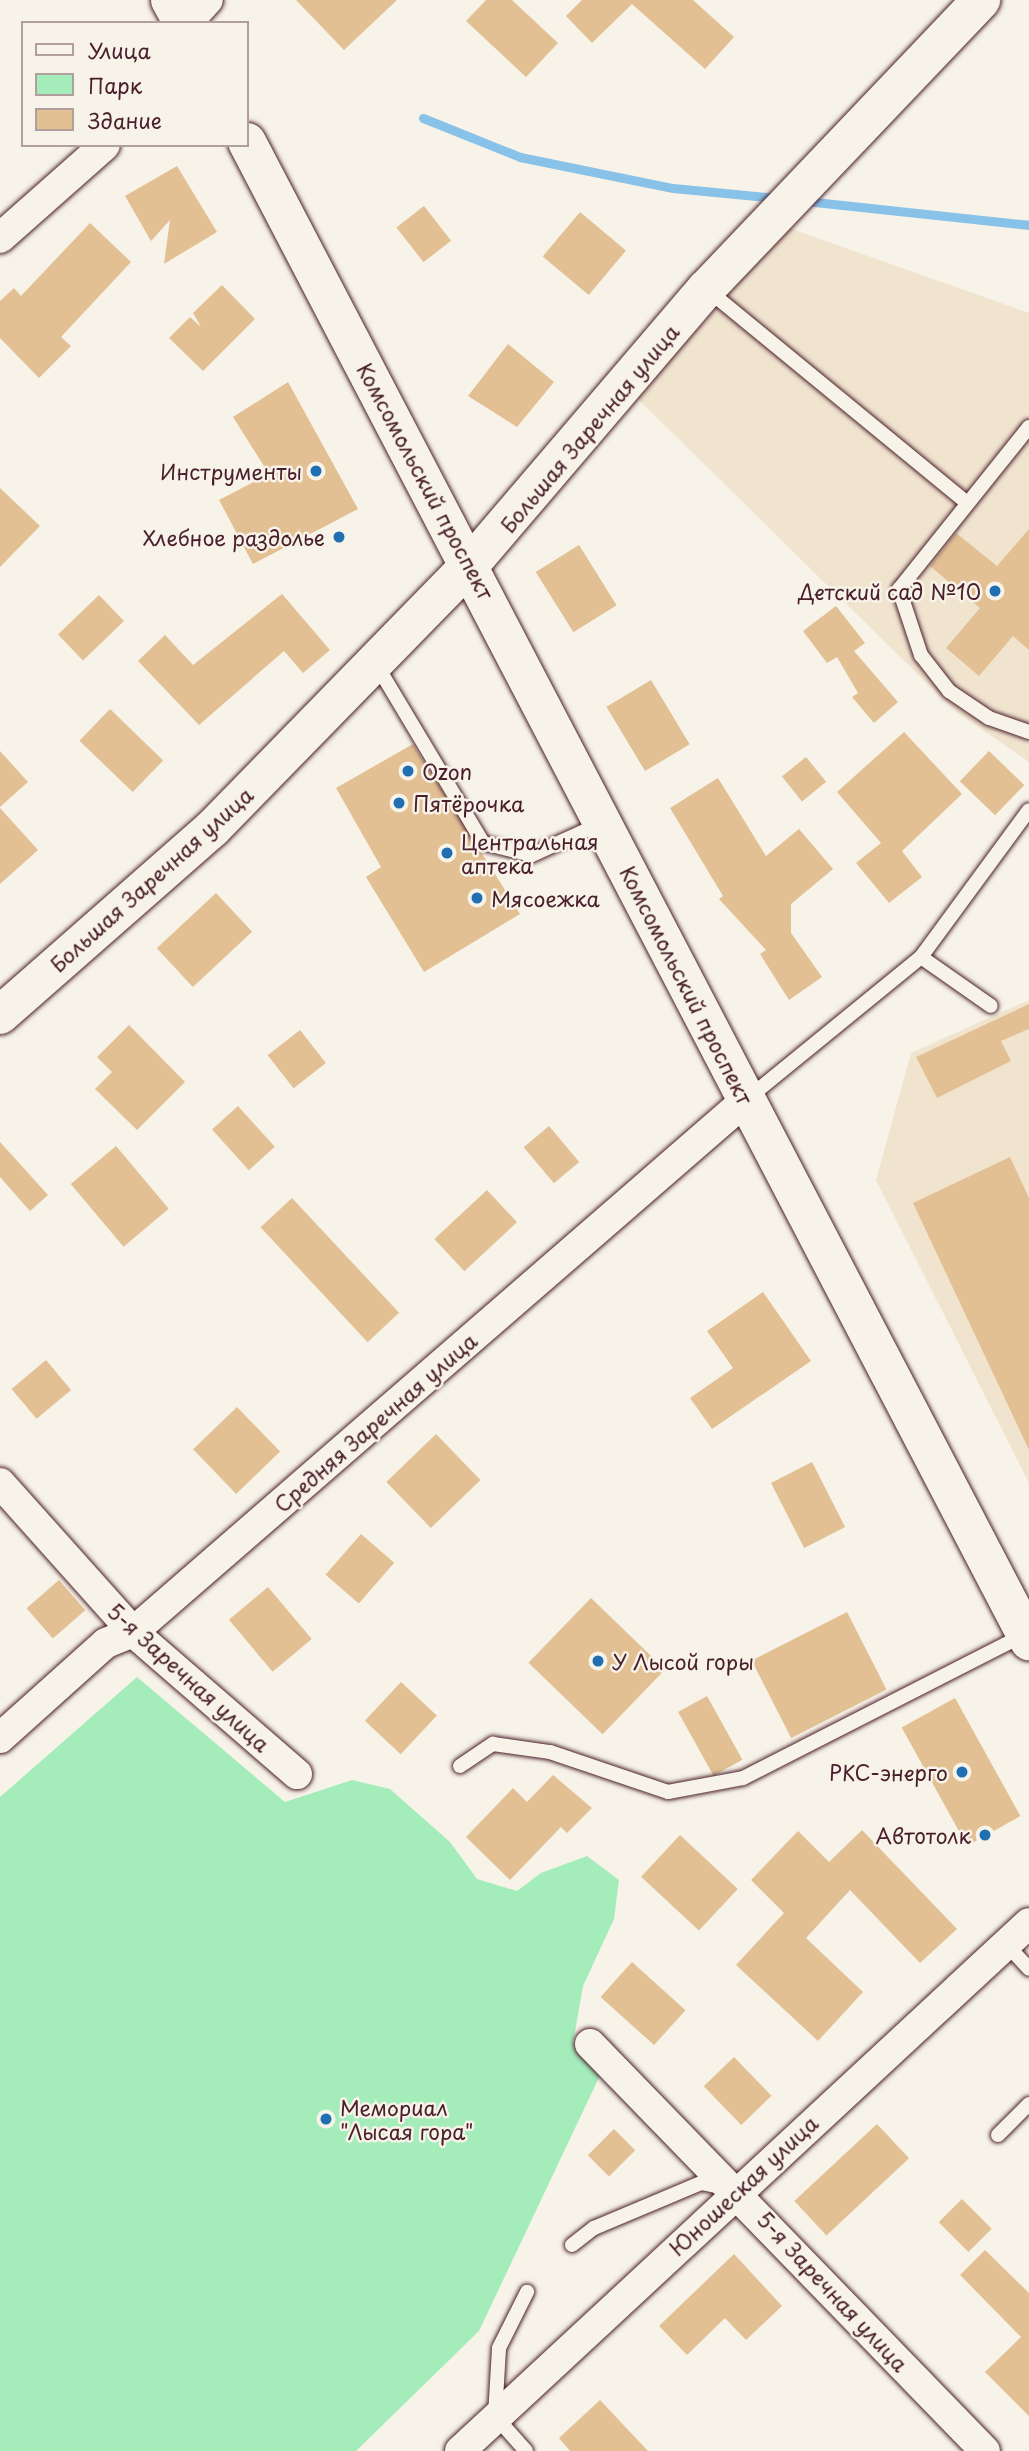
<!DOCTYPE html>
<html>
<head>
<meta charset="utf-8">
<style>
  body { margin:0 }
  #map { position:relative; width:1029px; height:2451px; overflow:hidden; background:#f7f3e8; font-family:"Playpen Sans",sans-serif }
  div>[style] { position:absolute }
  .built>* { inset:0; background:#f1e4cf }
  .green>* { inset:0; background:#a4edbb }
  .stream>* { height:9px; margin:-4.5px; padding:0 4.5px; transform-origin:4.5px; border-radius:4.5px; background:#89c2e8 }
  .building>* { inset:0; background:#e2c094; transform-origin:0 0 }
  .roads { filter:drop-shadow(0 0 2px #4a1f2b) drop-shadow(0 0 2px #4a1f2b) }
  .lane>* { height:14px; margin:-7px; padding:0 7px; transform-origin:7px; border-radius:7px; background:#f7f3e8 }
  .street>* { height:30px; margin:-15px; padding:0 15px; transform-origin:15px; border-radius:15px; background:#f7f3e8 }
  .secondary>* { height:38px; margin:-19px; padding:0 19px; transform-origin:19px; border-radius:19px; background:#f7f3e8 }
  .dots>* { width:19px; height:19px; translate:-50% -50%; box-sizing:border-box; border:4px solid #f7f3e8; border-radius:50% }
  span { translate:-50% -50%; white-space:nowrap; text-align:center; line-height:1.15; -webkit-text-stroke:5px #f7f3e8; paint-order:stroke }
  .street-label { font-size:21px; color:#4a1f2b }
  .poi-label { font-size:21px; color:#4a1f2b }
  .right { translate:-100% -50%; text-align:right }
  .left { translate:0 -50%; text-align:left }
  .legend { position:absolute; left:21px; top:21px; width:228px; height:126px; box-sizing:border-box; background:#f7f3e8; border:2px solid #b29e9c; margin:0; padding:9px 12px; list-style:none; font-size:21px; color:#4a1f2b }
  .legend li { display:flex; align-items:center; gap:14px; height:35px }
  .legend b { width:35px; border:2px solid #b29e9c }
</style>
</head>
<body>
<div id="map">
  <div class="built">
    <i style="clip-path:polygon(789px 228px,1029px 313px,1029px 762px,954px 710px,636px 397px)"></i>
    <i style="clip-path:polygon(1029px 1000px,1029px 1483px,876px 1180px,911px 1053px)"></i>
  </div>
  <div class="green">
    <i style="clip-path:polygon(137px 1677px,285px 1802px,352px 1780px,390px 1789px,450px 1842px,477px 1879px,517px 1891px,541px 1873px,587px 1856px,619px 1880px,614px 1919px,583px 1986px,573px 2043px,603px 2069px,479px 2331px,356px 2451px,0 2451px,0 1797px)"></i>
  </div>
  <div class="stream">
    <i style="left:423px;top:118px;width:105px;rotate:21.9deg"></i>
    <i style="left:520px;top:157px;width:156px;rotate:11.5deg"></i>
    <i style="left:673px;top:188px;width:104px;rotate:5.5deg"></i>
    <i style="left:805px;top:201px;width:225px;rotate:6.1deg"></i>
  </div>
  <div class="building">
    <i style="clip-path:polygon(296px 0,397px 0,344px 50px)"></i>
    <i style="clip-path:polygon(486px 0,512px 0,558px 43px,526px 77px,466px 21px)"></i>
    <i style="clip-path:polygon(582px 0,693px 0,734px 37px,705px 69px,632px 4px,592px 43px,566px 16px)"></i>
    <i style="clip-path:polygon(177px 166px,217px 232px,164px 264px,170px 220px,151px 241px,125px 196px)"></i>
    <i style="left:424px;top:206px;width:44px;height:35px;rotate:52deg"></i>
    <i style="left:580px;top:212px;width:60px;height:58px;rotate:40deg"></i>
    <i style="clip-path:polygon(90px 223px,131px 262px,61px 337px,71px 346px,39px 378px,0 338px,0 301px,14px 288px,21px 296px)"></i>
    <i style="clip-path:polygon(222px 285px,255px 319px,203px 371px,169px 338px,190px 317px,201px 327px,193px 313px)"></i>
    <i style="clip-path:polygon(508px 344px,554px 382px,517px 427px,468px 396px)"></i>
    <i style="clip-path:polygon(288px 382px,358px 509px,253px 564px,219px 500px,269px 474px,233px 417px)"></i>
    <i style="clip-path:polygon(0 488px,40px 526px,0 567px)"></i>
    <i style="clip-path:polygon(1029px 529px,1029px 650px,1013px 636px,979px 676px,946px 648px,980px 608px,930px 566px,956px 533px,997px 566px)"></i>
    <i style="left:579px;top:545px;width:71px;height:51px;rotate:58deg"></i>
    <i style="clip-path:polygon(282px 594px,330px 650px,303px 673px,284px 651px,199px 725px,138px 661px,165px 635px,193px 665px)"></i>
    <i style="left:99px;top:595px;width:36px;height:57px;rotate:46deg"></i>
    <i style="clip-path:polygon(836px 606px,865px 643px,854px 651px,898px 702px,874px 723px,852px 697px,858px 693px,837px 657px,827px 663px,803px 631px)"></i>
    <i style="left:651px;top:680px;width:75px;height:52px;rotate:59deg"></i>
    <i style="left:110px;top:709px;width:74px;height:44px;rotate:44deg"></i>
    <i style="clip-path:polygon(904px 732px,962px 794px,902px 851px,922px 877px,889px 903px,856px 863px,881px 843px,837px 792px)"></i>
    <i style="clip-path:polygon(413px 744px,520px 914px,424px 972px,366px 877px,381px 867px,336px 788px)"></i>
    <i style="clip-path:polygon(0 751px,28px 782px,0 807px)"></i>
    <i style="left:989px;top:751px;width:49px;height:42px;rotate:44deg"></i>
    <i style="left:806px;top:757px;width:32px;height:31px;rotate:51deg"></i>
    <i style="clip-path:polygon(718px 778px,766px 856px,799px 829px,833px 869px,791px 904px,791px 933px,822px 977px,789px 1000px,760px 954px,766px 950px,719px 899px,723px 896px,670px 808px)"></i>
    <i style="clip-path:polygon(0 808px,38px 850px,0 884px)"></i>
    <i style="left:216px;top:893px;width:53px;height:81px;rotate:47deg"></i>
    <i style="clip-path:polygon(1029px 1004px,1029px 1029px,1001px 1041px,1011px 1061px,937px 1098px,916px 1057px)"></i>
    <i style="clip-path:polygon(129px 1025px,185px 1082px,137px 1130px,95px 1089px,112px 1072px,97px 1057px)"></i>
    <i style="left:300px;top:1030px;width:42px;height:41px;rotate:52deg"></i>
    <i style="left:238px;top:1106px;width:55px;height:35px;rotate:48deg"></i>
    <i style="left:549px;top:1126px;width:47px;height:33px;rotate:50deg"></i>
    <i style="clip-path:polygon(0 1142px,48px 1195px,30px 1211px,0 1177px)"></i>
    <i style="left:116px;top:1146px;width:82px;height:59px;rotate:50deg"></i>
    <i style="clip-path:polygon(1010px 1157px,1029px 1198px,1029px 1450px,913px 1203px)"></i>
    <i style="left:487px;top:1190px;width:44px;height:72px;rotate:47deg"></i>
    <i style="left:292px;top:1198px;width:157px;height:43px;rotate:47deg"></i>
    <i style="clip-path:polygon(763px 1292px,811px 1361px,712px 1429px,690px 1398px,733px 1368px,707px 1331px)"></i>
    <i style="left:46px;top:1360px;width:39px;height:45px;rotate:50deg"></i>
    <i style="left:237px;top:1407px;width:62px;height:61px;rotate:46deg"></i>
    <i style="left:436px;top:1434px;width:64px;height:69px;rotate:46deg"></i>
    <i style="left:812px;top:1462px;width:73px;height:46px;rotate:63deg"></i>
    <i style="left:361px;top:1534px;width:44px;height:54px;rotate:41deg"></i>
    <i style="left:59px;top:1580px;width:40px;height:43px;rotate:49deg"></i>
    <i style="left:268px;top:1587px;width:68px;height:51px;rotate:50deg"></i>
    <i style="left:591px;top:1598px;width:103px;height:90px;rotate:44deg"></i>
    <i style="left:847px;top:1612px;width:87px;height:107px;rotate:63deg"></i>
    <i style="left:401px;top:1682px;width:49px;height:53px;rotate:43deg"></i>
    <i style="left:707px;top:1696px;width:73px;height:33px;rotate:61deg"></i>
    <i style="left:955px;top:1698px;width:135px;height:61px;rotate:61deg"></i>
    <i style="clip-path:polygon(553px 1775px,592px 1808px,567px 1833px,561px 1827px,510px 1880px,466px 1837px,513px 1788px,527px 1802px)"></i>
    <i style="clip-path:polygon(862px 1830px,957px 1929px,920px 1963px,850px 1890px,806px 1938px,863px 1992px,818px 2041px,736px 1965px,784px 1913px,751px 1880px,798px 1831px,829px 1862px)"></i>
    <i style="left:680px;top:1835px;width:79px;height:57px;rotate:43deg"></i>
    <i style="left:632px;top:1962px;width:72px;height:47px;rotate:42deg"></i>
    <i style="left:734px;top:2057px;width:54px;height:42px;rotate:46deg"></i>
    <i style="left:877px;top:2124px;width:47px;height:113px;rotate:47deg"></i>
    <i style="left:614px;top:2129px;width:30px;height:37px;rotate:45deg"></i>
    <i style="left:962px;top:2199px;width:42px;height:33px;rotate:45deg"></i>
    <i style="clip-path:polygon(985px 2250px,1029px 2293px,1029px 2416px,985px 2372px,1021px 2337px,960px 2275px)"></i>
    <i style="clip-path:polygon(734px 2254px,782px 2306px,746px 2340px,725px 2318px,687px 2355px,659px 2326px)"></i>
    <i style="clip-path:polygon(600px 2400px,648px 2451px,570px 2451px,559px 2438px)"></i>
  </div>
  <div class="roads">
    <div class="lane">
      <i style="left:709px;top:291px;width:334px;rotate:39.4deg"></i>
      <i style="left:1029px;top:427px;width:208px;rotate:128.7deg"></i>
      <i style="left:899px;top:589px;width:70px;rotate:71.6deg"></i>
      <i style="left:921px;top:655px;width:46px;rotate:52.1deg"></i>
      <i style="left:949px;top:691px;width:48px;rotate:34deg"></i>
      <i style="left:989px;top:718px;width:42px;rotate:19.3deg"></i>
      <i style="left:376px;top:664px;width:209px;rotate:59.1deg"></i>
      <i style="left:483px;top:843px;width:50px;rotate:13.8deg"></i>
      <i style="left:532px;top:855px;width:77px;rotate:-24.6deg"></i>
      <i style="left:921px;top:957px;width:182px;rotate:-53.7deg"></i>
      <i style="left:747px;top:1099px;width:225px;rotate:-39.2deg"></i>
      <i style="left:921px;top:957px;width:85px;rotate:35deg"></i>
      <i style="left:460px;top:1766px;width:40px;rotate:-34deg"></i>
      <i style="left:493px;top:1744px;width:58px;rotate:8deg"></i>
      <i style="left:550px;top:1752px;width:125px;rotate:18.7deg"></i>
      <i style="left:668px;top:1792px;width:76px;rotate:-10.6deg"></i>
      <i style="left:743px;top:1778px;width:315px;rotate:-27deg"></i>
      <i style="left:1006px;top:1944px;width:34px;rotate:47deg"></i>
      <i style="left:998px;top:2135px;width:44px;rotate:-45deg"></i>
      <i style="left:572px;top:2245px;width:28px;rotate:-38deg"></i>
      <i style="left:594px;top:2228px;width:116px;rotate:-22.8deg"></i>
      <i style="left:701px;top:2183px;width:21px;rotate:11deg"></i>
      <i style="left:526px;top:2451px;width:47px;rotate:-131.5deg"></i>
      <i style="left:495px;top:2416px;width:68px;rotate:-86.6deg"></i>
      <i style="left:499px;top:2348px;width:63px;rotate:-63.4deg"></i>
    </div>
    <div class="street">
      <i style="left:187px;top:23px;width:31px;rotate:-48deg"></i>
      <i style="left:0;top:238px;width:140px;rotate:-41.5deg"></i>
      <i style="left:0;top:1483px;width:200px;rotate:48.2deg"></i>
      <i style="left:133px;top:1632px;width:217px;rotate:40.9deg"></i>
      <i style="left:0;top:1738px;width:142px;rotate:-41.9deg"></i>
      <i style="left:106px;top:1643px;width:29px;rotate:-22deg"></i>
      <i style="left:133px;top:1632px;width:812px;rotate:-40.95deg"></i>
      <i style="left:590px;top:2044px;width:567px;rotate:45.86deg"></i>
      <i style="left:460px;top:2451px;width:776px;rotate:-42.86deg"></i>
    </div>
    <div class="secondary">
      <i style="left:170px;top:0;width:26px;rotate:61deg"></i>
      <i style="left:247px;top:142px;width:1691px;rotate:62.45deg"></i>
      <i style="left:0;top:1015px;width:283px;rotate:-41.3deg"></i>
      <i style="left:213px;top:828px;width:368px;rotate:-45.7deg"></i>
      <i style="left:470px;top:565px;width:363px;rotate:-49.5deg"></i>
      <i style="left:706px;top:289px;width:399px;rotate:-46.4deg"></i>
    </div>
  </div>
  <div class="dots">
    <i style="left:316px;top:471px;background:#1f6fb2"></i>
    <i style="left:339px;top:537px;background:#1f6fb2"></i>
    <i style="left:995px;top:591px;background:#1f6fb2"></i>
    <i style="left:408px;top:771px;background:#1f6fb2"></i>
    <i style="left:399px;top:803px;background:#1f6fb2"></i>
    <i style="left:447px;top:853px;background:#1f6fb2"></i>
    <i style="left:477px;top:898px;background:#1f6fb2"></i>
    <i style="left:598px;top:1661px;background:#1f6fb2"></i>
    <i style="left:962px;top:1772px;background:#1f6fb2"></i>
    <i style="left:985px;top:1835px;background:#1f6fb2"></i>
    <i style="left:326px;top:2119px;background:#1f6fb2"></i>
  </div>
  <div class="street-label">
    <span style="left:589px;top:428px;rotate:-50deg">Большая Заречная улица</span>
    <span style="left:426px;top:481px;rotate:62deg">Комсомольский проспект</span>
    <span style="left:151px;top:879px;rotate:-42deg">Большая Заречная улица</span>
    <span style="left:687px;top:985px;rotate:63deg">Комсомольский проспект</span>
    <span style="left:375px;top:1422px;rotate:-41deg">Средняя Заречная улица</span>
    <span style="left:189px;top:1677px;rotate:42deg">5-я Заречная улица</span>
    <span style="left:743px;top:2185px;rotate:-43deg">Юношеская улица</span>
    <span style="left:833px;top:2291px;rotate:47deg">5-я Заречная улица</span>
  </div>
  <div class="poi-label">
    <span class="right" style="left:302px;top:471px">Инструменты</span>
    <span class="right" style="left:325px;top:537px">Хлебное раздолье</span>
    <span class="right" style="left:981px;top:591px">Детский сад №10</span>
    <span class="left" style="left:422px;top:771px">Ozon</span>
    <span class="left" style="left:413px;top:803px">Пятёрочка</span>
    <span class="left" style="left:461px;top:853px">Центральная<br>аптека</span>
    <span class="left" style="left:491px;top:898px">Мясоежка</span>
    <span class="left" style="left:612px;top:1661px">У Лысой горы</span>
    <span class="right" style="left:948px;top:1772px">РКС-энерго</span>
    <span class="right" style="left:971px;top:1835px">Автотолк</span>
    <span class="left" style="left:340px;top:2119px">Мемориал<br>"Лысая гора"</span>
  </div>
  <ul class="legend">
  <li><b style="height:9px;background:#f7f3e8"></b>Улица</li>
  <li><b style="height:19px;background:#a4edbb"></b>Парк</li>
  <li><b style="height:19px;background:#e2c094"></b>Здание</li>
  </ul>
</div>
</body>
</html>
